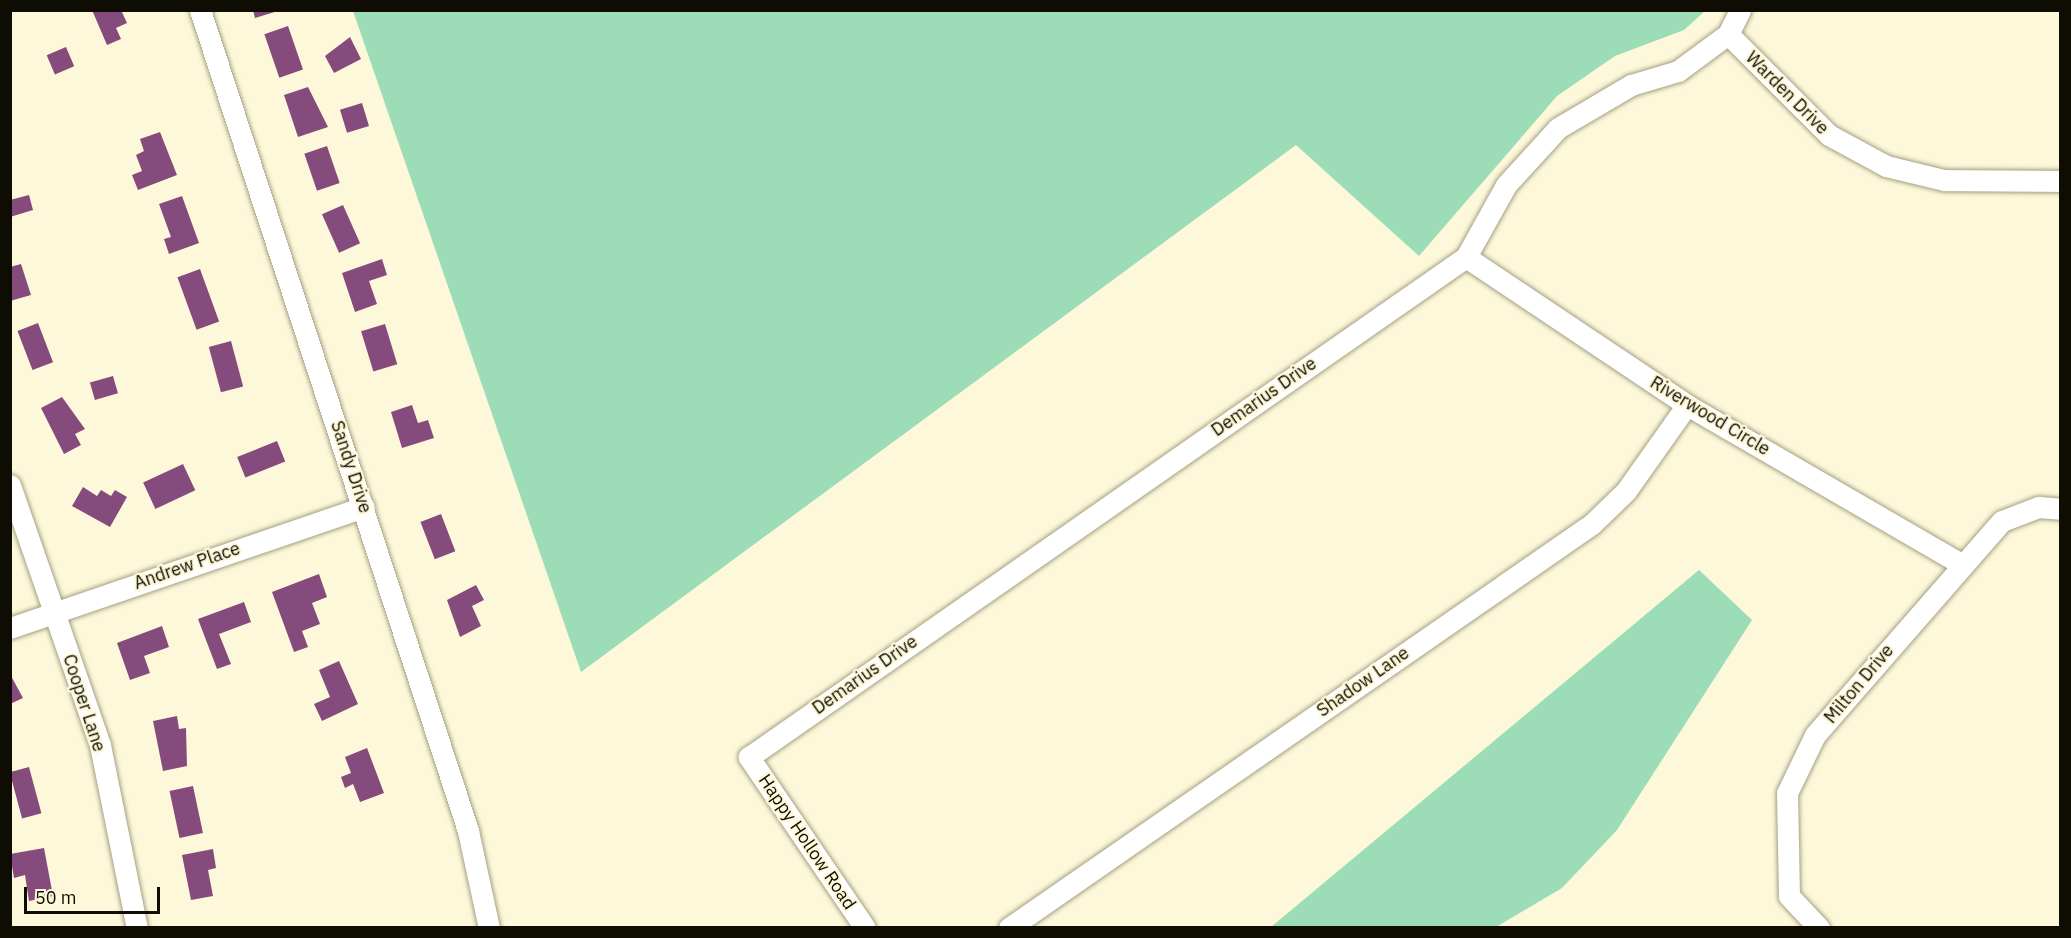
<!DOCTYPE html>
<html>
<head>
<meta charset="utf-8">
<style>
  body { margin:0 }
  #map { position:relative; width:2071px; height:938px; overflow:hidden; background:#fdf8d9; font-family:"IBM Plex Sans",sans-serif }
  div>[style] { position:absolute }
  .green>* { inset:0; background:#9cdcb6 }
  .building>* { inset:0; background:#854b7d; transform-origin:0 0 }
  .roads { filter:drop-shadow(0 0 2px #a5a083) drop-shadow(0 0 2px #a5a083) }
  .street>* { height:21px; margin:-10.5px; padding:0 10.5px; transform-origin:10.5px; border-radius:10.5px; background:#fff }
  span { translate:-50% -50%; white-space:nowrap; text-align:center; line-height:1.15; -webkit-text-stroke:4.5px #fdf8d9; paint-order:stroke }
  .street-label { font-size:18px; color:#0e0c03 }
  .frame { position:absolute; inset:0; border:12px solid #0e0c03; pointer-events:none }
  .scale { position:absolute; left:24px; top:887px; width:136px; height:27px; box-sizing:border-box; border:3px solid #0e0c03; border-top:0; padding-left:8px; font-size:18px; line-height:21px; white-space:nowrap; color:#0e0c03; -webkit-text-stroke:4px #fdf8d9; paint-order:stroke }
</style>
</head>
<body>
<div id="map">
  <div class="green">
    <i style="clip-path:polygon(353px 11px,353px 10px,1705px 11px,1684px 30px,1615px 56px,1557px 96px,1419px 256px,1296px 145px,581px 672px)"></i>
    <i style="clip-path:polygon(1699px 570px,1752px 620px,1617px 830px,1562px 888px,1496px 927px,1271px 927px)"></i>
  </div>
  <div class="building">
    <i style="clip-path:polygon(92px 10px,121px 10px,127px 23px,116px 28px,121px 39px,107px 45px)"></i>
    <i style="clip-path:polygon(253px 10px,277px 10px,278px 11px,255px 18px)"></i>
    <i style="left:288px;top:26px;width:46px;height:25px;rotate:71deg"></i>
    <i style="clip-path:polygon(350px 37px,361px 59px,334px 73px,325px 56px)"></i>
    <i style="left:66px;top:47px;width:21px;height:21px;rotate:67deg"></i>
    <i style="clip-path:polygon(308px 87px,328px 127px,298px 137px,284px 95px)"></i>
    <i style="left:362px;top:103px;width:24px;height:23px;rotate:73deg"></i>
    <i style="clip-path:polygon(160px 132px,177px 175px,138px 190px,132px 175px,142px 171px,136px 155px,144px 151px,140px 139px)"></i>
    <i style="left:327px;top:146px;width:39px;height:24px;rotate:71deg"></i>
    <i style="clip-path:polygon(29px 195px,33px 210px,10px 217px,10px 200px)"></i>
    <i style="clip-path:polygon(182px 196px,199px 243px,169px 254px,164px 239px,171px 237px,159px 204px)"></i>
    <i style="left:343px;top:205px;width:42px;height:23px;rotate:66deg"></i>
    <i style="clip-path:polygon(382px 259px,387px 275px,369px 281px,377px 304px,355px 312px,342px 273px)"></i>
    <i style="clip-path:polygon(21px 264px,31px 295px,10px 301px,10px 267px)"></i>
    <i style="left:200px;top:269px;width:56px;height:24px;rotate:70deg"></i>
    <i style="left:38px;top:323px;width:42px;height:22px;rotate:69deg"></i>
    <i style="left:385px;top:324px;width:42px;height:25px;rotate:73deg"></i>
    <i style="left:231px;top:341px;width:47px;height:23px;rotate:75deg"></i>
    <i style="left:113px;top:376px;width:18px;height:24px;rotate:74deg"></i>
    <i style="clip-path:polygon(62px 397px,85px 429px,75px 434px,81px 445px,64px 454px,41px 408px)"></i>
    <i style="clip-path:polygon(412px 405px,418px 423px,428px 420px,434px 438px,402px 448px,391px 412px)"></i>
    <i style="left:277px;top:441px;width:22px;height:43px;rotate:68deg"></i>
    <i style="left:183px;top:464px;width:29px;height:44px;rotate:65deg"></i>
    <i style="clip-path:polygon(83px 487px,97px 496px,101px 490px,111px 496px,115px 490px,127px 497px,110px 527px,72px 506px)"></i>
    <i style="left:441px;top:514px;width:40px;height:22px;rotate:69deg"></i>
    <i style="clip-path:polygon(319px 574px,327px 597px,312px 603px,320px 624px,302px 631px,308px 647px,294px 652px,272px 592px)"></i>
    <i style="clip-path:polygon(476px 585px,484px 600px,472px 606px,481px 626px,460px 637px,447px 600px)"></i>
    <i style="clip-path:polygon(244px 602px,251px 622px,219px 634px,231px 664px,217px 669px,198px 619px)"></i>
    <i style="clip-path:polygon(162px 626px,169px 647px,144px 656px,150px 673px,130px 680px,117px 643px)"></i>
    <i style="clip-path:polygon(339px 661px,358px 704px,322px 721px,314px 704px,330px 697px,319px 670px)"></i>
    <i style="clip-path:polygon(10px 674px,23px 698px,10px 704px)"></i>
    <i style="clip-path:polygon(177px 716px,179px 729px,186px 728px,187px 766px,163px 771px,153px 721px)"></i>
    <i style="clip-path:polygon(367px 748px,384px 793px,360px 802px,353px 784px,345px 788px,341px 777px,351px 773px,345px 757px)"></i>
    <i style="left:29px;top:767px;width:48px;height:20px;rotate:75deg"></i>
    <i style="left:193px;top:786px;width:48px;height:24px;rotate:78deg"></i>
    <i style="clip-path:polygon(44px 848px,53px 896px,29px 901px,25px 875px,14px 878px,10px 854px)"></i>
    <i style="clip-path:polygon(213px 849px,216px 868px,208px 870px,213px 896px,191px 900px,182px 855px)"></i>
  </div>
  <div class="roads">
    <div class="street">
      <i style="left:200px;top:10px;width:864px;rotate:71.92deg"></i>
      <i style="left:468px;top:831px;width:99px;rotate:77.8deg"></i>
      <i style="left:1728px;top:34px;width:143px;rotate:45deg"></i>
      <i style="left:1829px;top:135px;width:65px;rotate:28.5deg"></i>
      <i style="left:1886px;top:166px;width:60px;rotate:13.6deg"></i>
      <i style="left:1944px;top:180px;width:116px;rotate:0.5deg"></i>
      <i style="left:1466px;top:257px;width:266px;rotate:33.8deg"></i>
      <i style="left:1687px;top:405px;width:317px;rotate:30.1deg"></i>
      <i style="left:10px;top:485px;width:275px;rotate:70.9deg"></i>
      <i style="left:100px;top:745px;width:187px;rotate:78.6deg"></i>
      <i style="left:10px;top:628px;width:374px;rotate:-18.9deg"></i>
      <i style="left:865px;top:928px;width:207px;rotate:-124.2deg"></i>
      <i style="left:749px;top:757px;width:874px;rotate:-34.89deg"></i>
      <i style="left:1466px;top:257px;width:82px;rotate:-60.9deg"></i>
      <i style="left:1506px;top:185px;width:77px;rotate:-47.6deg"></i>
      <i style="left:1558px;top:128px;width:85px;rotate:-30.5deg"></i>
      <i style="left:1631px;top:85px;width:49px;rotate:-16.6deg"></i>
      <i style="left:1678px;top:71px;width:62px;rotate:-36.5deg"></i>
      <i style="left:1728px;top:34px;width:27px;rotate:-63deg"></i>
      <i style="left:1009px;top:928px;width:709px;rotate:-34.72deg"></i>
      <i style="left:1592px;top:524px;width:47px;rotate:-44.1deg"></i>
      <i style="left:1626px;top:491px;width:105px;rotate:-54.7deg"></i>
      <i style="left:1819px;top:928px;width:44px;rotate:-133.2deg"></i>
      <i style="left:1789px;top:896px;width:103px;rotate:-91.1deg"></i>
      <i style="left:1787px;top:793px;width:64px;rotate:-64.2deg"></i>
      <i style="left:1815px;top:735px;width:284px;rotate:-48.9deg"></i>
      <i style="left:2002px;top:521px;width:40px;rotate:-21deg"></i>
      <i style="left:2039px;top:507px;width:21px;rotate:5deg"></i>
    </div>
  </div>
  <div class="street-label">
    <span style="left:1787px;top:93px;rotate:45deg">Warden Drive</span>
    <span style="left:1264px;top:397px;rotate:-35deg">Demarius Drive</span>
    <span style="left:1710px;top:416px;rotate:31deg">Riverwood Circle</span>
    <span style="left:351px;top:467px;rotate:72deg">Sandy Drive</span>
    <span style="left:187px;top:566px;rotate:-19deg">Andrew Place</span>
    <span style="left:865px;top:675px;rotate:-35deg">Demarius Drive</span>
    <span style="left:1363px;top:682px;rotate:-35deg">Shadow Lane</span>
    <span style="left:1859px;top:684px;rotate:-50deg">Milton Drive</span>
    <span style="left:84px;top:703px;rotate:72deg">Cooper Lane</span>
    <span style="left:807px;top:842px;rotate:56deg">Happy Hollow Road</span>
  </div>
  <div class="frame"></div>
  <div class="scale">50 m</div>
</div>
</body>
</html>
